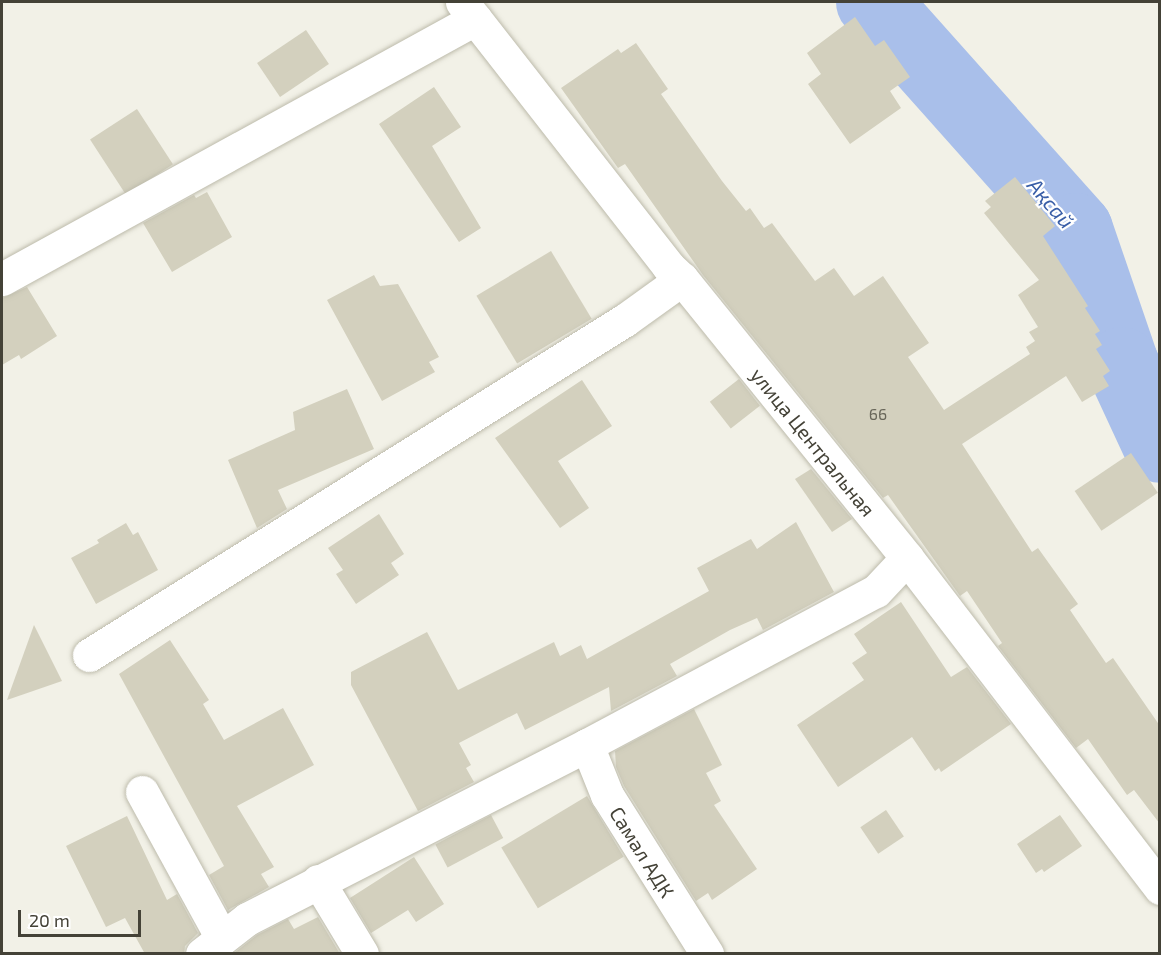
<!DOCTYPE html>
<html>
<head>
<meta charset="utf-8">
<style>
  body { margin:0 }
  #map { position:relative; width:1161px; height:955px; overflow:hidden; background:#f2f1e7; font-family:"Exo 2",sans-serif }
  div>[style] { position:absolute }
  .river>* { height:74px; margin:-37px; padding:0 37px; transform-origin:37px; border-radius:37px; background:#a9bfea }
  .building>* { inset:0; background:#d3d0be; transform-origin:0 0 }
  .roads { filter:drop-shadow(0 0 2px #bdbbab) drop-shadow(0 0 2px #bdbbab) }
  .minor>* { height:33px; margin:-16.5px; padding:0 16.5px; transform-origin:16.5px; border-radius:16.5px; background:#fff }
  span { translate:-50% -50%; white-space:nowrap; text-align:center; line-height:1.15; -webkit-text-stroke:4.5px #fff; paint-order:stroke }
  .number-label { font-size:16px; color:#686659 }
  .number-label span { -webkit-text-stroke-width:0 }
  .street-label { font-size:20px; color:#444237 }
  .water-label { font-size:21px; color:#395ea7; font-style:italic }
  .frame { position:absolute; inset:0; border:3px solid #444237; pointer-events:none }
  .scale { position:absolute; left:18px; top:910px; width:123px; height:27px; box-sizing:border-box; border:3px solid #444237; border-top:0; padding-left:8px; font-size:18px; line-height:21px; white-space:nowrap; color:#444237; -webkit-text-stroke:4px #fff; paint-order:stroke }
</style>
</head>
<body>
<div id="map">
  <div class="river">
    <i style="left:873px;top:2px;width:305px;rotate:48.3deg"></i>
    <i style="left:1076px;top:230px;width:142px;rotate:71.1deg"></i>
    <i style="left:1122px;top:364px;width:90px;rotate:65.1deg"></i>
  </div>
  <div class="building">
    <i style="clip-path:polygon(855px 17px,875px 46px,884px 40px,910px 77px,890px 91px,901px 108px,850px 144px,808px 84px,821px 74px,807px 53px)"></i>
    <i style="left:306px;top:30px;width:41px;height:59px;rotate:56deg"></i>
    <i style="clip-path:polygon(636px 43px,668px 89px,661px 94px,722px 181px,746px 211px,750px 208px,764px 228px,772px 223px,815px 281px,834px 268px,854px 296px,883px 276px,929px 343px,908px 357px,944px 410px,1030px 354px,1026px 347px,1035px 341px,1029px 332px,1038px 327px,1018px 295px,1039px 280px,984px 213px,991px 207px,985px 201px,1015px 177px,1055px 226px,1043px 236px,1088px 306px,1085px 308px,1100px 331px,1095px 334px,1102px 345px,1096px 349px,1110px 371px,1103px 376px,1109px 386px,1082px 402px,1066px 376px,962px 444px,1032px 552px,1038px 548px,1078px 604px,1070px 610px,1106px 663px,1113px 658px,1160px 726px,1160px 824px,1134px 790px,1127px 795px,1088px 739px,1076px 748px,998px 646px,1002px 643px,967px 591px,960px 596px,888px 495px,883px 498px,703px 275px,625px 164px,618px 168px,561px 88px,618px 49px,621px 53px)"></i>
    <i style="clip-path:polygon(434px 87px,461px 127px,432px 146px,481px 228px,459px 242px,379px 124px)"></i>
    <i style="left:137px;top:109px;width:66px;height:56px;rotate:57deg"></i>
    <i style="clip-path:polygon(207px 192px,232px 237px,172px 272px,143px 223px,194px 195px,196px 198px)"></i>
    <i style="left:551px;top:251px;width:79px;height:87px;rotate:59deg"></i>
    <i style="clip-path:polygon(374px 275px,380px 286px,398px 284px,439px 357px,429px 362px,435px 372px,382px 401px,327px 300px)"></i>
    <i style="clip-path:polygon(27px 287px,57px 336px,21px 359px,19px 355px,2px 365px,2px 298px)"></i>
    <i style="left:739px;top:379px;width:34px;height:37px;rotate:52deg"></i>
    <i style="clip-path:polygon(582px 380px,612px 426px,558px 461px,589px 508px,560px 528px,495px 438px)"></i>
    <i style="clip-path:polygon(347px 389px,374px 449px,278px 490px,287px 509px,257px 528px,228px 460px,295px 430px,293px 412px)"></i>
    <i style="left:1131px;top:453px;width:48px;height:68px;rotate:56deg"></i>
    <i style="clip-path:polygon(811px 469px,852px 519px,832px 532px,795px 479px)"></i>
    <i style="clip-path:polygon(379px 514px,404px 554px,391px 563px,399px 575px,356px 604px,336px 574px,343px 570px,328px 548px)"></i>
    <i style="clip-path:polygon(796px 522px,834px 592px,763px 630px,757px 618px,730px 630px,670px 664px,677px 676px,611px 711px,609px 687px,525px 730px,517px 713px,459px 743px,471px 765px,466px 768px,474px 782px,418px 811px,351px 685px,351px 672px,427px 632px,458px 690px,554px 642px,560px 656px,581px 645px,587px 659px,709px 591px,697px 568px,751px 539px,757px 549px)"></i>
    <i style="clip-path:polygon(126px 523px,133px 535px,138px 532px,158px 570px,96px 604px,71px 558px,99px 543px,97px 540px)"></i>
    <i style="clip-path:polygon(901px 602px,951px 677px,967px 667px,1011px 724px,941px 772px,939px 768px,935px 771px,912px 737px,838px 787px,797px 725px,864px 680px,852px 663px,867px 653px,854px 634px)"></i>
    <i style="clip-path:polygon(34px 625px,62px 681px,7px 700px)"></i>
    <i style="clip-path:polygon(170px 640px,209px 700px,203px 704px,224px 740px,283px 708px,314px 765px,237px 806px,274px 867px,261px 874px,269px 887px,228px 910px,209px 875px,224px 866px,119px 674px)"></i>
    <i style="clip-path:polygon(694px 709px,722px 765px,706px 773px,721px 801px,714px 805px,757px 869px,712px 900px,708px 893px,696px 901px,624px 786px,616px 767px,615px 751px)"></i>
    <i style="left:587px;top:796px;width:71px;height:100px;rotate:59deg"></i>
    <i style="left:886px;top:810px;width:32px;height:31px;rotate:56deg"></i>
    <i style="left:491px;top:815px;width:26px;height:63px;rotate:62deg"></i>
    <i style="clip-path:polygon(1060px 815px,1082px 846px,1044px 872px,1042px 869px,1036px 873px,1017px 844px)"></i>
    <i style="clip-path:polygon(127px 816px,167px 900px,177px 894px,198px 933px,185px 946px,184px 954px,145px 954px,125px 918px,106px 927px,66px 846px)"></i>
    <i style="clip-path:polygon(414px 857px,444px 904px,416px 922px,408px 910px,371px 933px,350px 898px)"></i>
    <i style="clip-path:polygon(318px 917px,340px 954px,233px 954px,257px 935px,288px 919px,294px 929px)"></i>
  </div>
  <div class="roads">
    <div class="minor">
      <i style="left:462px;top:2px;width:335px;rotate:52deg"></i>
      <i style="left:668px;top:266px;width:19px;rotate:43deg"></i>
      <i style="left:682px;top:279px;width:358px;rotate:51.1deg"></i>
      <i style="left:907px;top:558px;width:416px;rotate:52.5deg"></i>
      <i style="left:2px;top:279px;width:540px;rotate:-28.8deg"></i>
      <i style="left:89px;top:655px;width:632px;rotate:-32.01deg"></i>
      <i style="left:625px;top:320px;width:70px;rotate:-35.7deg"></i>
      <i style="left:587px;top:745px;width:54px;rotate:68.2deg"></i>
      <i style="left:607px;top:795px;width:188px;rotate:57.8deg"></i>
      <i style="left:142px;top:792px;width:166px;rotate:61.3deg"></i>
      <i style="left:318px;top:881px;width:85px;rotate:58.9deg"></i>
      <i style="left:202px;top:954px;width:57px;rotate:-37.9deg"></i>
      <i style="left:247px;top:919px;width:382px;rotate:-27.1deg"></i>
      <i style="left:587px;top:745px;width:327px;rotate:-28.1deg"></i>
      <i style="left:876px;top:591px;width:45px;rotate:-46.8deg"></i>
    </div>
  </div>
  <div class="number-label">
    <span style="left:878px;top:414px">66</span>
  </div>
  <div class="street-label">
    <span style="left:813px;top:442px;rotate:51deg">улица Центральная</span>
    <span style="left:642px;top:852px;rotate:58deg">Самал АДК</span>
  </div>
  <div class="water-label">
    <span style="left:1051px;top:203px;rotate:49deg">Ақсай</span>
  </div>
  <div class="frame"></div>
  <div class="scale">20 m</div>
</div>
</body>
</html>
